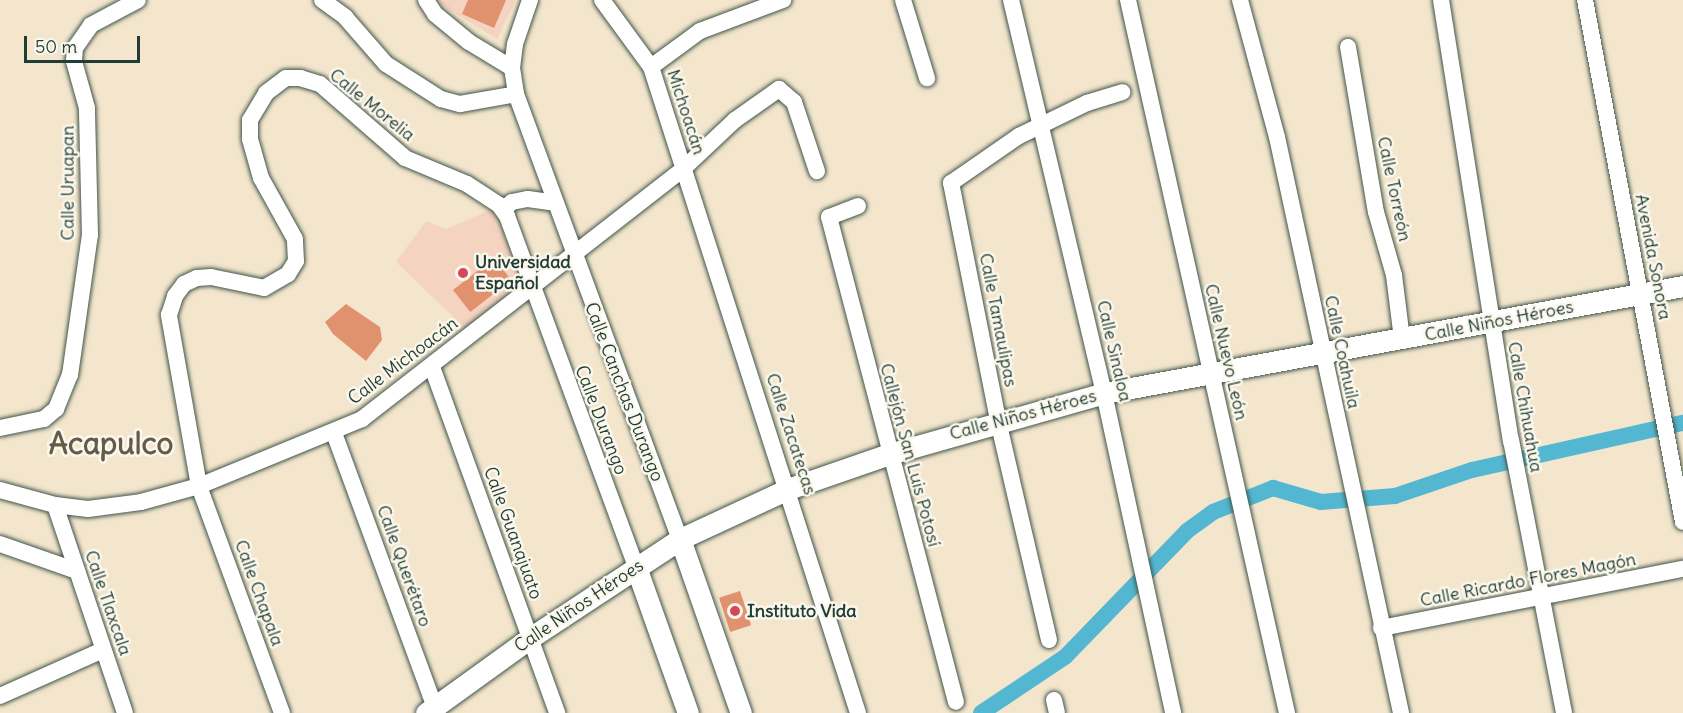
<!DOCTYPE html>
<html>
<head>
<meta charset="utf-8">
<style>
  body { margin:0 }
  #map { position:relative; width:1683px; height:713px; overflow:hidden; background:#f4e6cd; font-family:Delius,sans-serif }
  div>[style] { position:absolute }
  .built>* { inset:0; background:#f4d3c0 }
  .canal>* { height:16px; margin:-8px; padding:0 8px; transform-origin:8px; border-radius:8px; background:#53b7d1 }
  .building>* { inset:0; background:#e0916d; transform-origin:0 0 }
  .roads { filter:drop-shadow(0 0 2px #3f564b) drop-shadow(0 0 2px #3f564b) }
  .minor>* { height:16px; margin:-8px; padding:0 8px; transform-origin:8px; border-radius:8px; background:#fff }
  .major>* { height:21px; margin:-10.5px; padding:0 10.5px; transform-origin:10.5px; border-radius:10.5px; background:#fff }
  .dots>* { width:16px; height:16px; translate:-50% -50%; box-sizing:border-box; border:3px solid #fbf7ec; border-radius:50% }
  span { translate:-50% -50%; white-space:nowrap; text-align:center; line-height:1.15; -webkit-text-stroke:5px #fbf7ec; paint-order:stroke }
  .street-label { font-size:18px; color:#1f3d34 }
  .poi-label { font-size:18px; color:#1f3d34; font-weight:700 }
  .left { translate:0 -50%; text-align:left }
  .town-label { font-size:30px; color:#635a48; font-weight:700 }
  .scale { position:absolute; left:24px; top:36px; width:116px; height:27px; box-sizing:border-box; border:3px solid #1f3d34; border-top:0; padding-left:8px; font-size:18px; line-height:21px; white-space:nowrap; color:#1f3d34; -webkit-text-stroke:4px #fbf7ec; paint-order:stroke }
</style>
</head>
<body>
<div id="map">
  <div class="built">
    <i style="clip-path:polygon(434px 0,516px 0,497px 39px)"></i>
    <i style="clip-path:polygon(495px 208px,522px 284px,466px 329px,396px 262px,426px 221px,446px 229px)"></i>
  </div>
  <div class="canal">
    <i style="left:981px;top:713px;width:101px;rotate:-33.7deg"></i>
    <i style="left:1065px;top:657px;width:175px;rotate:-45.9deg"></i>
    <i style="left:1187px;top:531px;width:32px;rotate:-36deg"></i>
    <i style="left:1213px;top:512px;width:65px;rotate:-21.8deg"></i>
    <i style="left:1273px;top:488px;width:50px;rotate:16.3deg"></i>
    <i style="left:1321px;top:502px;width:74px;rotate:-4.6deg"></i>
    <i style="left:1395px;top:496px;width:81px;rotate:-18.7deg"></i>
    <i style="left:1472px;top:470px;width:216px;rotate:-12.6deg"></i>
  </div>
  <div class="building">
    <i style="clip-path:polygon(468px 0,506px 0,494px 28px,462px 14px)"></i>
    <i style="left:494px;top:258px;width:28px;height:52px;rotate:52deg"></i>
    <i style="clip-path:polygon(346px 304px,380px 327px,382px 340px,366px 361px,333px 334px,325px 322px)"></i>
    <i style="left:740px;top:591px;width:36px;height:22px;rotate:72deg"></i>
  </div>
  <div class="roads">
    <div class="minor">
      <i style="left:322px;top:0;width:29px;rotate:36deg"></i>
      <i style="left:345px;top:17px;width:62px;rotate:48.9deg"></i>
      <i style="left:386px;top:64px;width:65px;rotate:32.5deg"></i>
      <i style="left:441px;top:99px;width:20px;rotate:15deg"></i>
      <i style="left:460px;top:104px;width:57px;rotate:-10.1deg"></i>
      <i style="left:426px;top:0;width:17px;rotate:57deg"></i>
      <i style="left:435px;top:14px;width:44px;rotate:39.5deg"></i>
      <i style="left:469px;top:42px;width:50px;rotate:31.2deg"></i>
      <i style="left:530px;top:0;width:46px;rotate:108.8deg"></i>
      <i style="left:515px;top:44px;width:24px;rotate:97deg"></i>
      <i style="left:512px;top:68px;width:26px;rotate:81deg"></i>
      <i style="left:516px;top:94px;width:474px;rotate:69.8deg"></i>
      <i style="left:602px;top:0;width:83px;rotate:53.8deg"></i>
      <i style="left:651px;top:67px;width:678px;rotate:72.23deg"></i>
      <i style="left:903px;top:0;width:82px;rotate:72.9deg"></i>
      <i style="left:1011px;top:0;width:404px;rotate:76.7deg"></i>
      <i style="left:1104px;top:393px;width:327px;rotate:77.8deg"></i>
      <i style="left:1128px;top:0;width:731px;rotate:77.43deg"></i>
      <i style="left:1240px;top:0;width:142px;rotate:74.9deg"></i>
      <i style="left:1277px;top:137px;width:589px;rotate:77.85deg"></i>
      <i style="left:1441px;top:0;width:446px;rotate:81deg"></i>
      <i style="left:1511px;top:440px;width:278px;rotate:79deg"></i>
      <i style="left:1585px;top:0;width:531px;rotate:79.37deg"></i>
      <i style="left:1348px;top:47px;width:167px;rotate:80.4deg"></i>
      <i style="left:1376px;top:212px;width:66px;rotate:74.1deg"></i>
      <i style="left:1394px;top:275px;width:64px;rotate:82.9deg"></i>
      <i style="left:651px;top:67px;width:61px;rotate:-36.3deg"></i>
      <i style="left:700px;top:31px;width:89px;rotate:-20.5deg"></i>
      <i style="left:858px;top:206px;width:31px;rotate:159deg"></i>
      <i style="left:829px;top:217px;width:501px;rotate:75.33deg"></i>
      <i style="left:503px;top:210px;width:12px;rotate:-42deg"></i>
      <i style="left:512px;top:202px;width:16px;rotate:-11deg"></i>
      <i style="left:528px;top:199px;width:27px;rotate:8deg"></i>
      <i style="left:432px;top:367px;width:368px;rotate:70.1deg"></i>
      <i style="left:0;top:428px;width:45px;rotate:-11.6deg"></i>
      <i style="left:44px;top:419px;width:16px;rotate:-40deg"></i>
      <i style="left:56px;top:409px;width:37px;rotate:-68deg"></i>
      <i style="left:70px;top:375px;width:141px;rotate:-81.9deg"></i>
      <i style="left:90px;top:235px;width:127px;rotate:-91.4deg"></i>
      <i style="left:87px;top:108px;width:49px;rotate:-105.5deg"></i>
      <i style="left:74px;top:61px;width:13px;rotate:-86deg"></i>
      <i style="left:75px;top:48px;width:28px;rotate:-55deg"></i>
      <i style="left:91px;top:25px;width:53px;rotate:-28deg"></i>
      <i style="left:334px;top:433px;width:298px;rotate:69.8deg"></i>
      <i style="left:0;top:490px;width:57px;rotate:15.3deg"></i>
      <i style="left:55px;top:505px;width:33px;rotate:7deg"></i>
      <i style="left:88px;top:509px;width:53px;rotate:-7.5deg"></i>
      <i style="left:141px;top:502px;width:60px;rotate:-15.4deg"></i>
      <i style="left:199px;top:486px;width:176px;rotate:-22.3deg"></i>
      <i style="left:362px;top:419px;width:408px;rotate:-37.9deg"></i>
      <i style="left:684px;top:168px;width:70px;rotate:-43.3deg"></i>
      <i style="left:735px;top:120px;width:54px;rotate:-35.2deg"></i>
      <i style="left:779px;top:89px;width:20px;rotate:41deg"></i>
      <i style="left:794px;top:102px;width:73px;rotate:71.6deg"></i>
      <i style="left:55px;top:505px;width:219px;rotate:71.4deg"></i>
      <i style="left:0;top:544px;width:82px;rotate:19.3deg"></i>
      <i style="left:1381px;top:628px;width:308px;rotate:-11.1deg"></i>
      <i style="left:1049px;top:640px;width:226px;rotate:-103.1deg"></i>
      <i style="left:998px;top:420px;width:242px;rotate:-101.2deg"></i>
      <i style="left:951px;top:183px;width:83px;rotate:-34.7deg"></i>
      <i style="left:1019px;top:136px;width:76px;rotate:-25.9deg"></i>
      <i style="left:1087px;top:103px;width:37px;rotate:-17deg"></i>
      <i style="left:0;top:696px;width:113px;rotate:-24.1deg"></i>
      <i style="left:1054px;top:700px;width:13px;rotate:77deg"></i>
      <i style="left:282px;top:713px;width:242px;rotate:-110.1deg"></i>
      <i style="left:199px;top:486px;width:174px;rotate:-100deg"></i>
      <i style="left:169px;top:315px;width:20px;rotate:-72deg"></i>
      <i style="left:175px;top:296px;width:15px;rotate:-53deg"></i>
      <i style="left:184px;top:284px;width:14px;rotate:-25deg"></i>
      <i style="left:197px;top:278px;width:14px;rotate:-4deg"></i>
      <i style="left:211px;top:277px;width:54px;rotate:11.7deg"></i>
      <i style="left:264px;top:288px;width:28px;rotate:-30deg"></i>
      <i style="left:288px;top:274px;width:15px;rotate:-58deg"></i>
      <i style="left:296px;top:261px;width:22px;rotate:-93deg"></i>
      <i style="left:295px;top:239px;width:70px;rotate:-119.1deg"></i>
      <i style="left:261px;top:178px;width:41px;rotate:-105.8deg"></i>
      <i style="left:250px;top:139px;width:19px;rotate:-90deg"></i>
      <i style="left:250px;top:120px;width:31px;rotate:-59deg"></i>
      <i style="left:266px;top:93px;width:25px;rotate:-37deg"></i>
      <i style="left:286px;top:78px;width:14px"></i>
      <i style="left:300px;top:78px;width:21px;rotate:17deg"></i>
      <i style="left:320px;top:84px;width:113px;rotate:41deg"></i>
      <i style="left:405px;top:158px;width:67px;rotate:22.8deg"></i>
      <i style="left:467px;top:184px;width:38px;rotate:33deg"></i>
      <i style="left:499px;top:205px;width:14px;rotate:54deg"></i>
      <i style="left:507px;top:216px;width:374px;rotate:69.8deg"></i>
    </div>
    <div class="major">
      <i style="left:680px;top:539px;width:184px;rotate:70.7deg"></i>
      <i style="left:636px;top:567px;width:155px;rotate:70.4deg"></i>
      <i style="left:426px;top:713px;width:128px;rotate:-35.8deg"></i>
      <i style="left:530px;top:638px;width:180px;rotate:-33.4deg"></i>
      <i style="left:680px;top:539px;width:119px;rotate:-24.8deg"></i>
      <i style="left:788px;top:489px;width:107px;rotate:-19.1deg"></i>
      <i style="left:889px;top:454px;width:223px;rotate:-15.8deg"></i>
      <i style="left:1104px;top:393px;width:589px;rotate:-10.47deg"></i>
    </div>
  </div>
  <div class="dots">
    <i style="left:463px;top:273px;background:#d1495b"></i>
    <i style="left:735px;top:611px;background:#d1495b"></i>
  </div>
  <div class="street-label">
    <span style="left:372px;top:105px;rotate:39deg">Calle Morelia</span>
    <span style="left:686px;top:112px;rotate:72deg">Michoacán</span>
    <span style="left:68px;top:183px;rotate:-90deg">Calle Uruapan</span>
    <span style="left:1394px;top:189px;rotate:78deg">Calle Torreón</span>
    <span style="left:1653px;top:257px;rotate:79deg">Avenida Sonora</span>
    <span style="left:998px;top:320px;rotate:79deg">Calle Tamaulipas</span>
    <span style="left:1499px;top:321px;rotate:-11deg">Calle Niños Héroes</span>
    <span style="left:1114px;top:351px;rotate:77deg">Calle Sinaloa</span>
    <span style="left:1226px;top:352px;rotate:77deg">Calle Nuevo León</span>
    <span style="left:1342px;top:352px;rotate:78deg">Calle Coahuila</span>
    <span style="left:403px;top:361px;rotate:-37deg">Calle Michoacán</span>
    <span style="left:624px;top:392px;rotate:69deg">Calle Canchas Durango</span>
    <span style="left:1525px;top:407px;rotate:80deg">Calle Chihuahua</span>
    <span style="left:1023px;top:415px;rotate:-15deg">Calle Niños Héroes</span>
    <span style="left:601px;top:420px;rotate:69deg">Calle Durango</span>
    <span style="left:791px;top:434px;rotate:72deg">Calle Zacatecas</span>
    <span style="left:910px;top:455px;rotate:75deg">Callejón San Luis Potosí</span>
    <span style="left:513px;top:533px;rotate:70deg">Calle Guanajuato</span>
    <span style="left:404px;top:566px;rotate:70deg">Calle Querétaro</span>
    <span style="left:1528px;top:580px;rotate:-11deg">Calle Ricardo Flores Magón</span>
    <span style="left:259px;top:593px;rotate:70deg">Calle Chapala</span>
    <span style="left:108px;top:603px;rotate:71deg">Calle Tlaxcala</span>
    <span style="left:579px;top:606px;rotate:-34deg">Calle Niños Héroes</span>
  </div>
  <div class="poi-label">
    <span class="left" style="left:475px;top:273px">Universidad<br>Español</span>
    <span class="left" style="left:747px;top:611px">Instituto Vida</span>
  </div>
  <div class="town-label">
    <span style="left:111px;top:443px">Acapulco</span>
  </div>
  <div class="scale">50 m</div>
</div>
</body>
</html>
